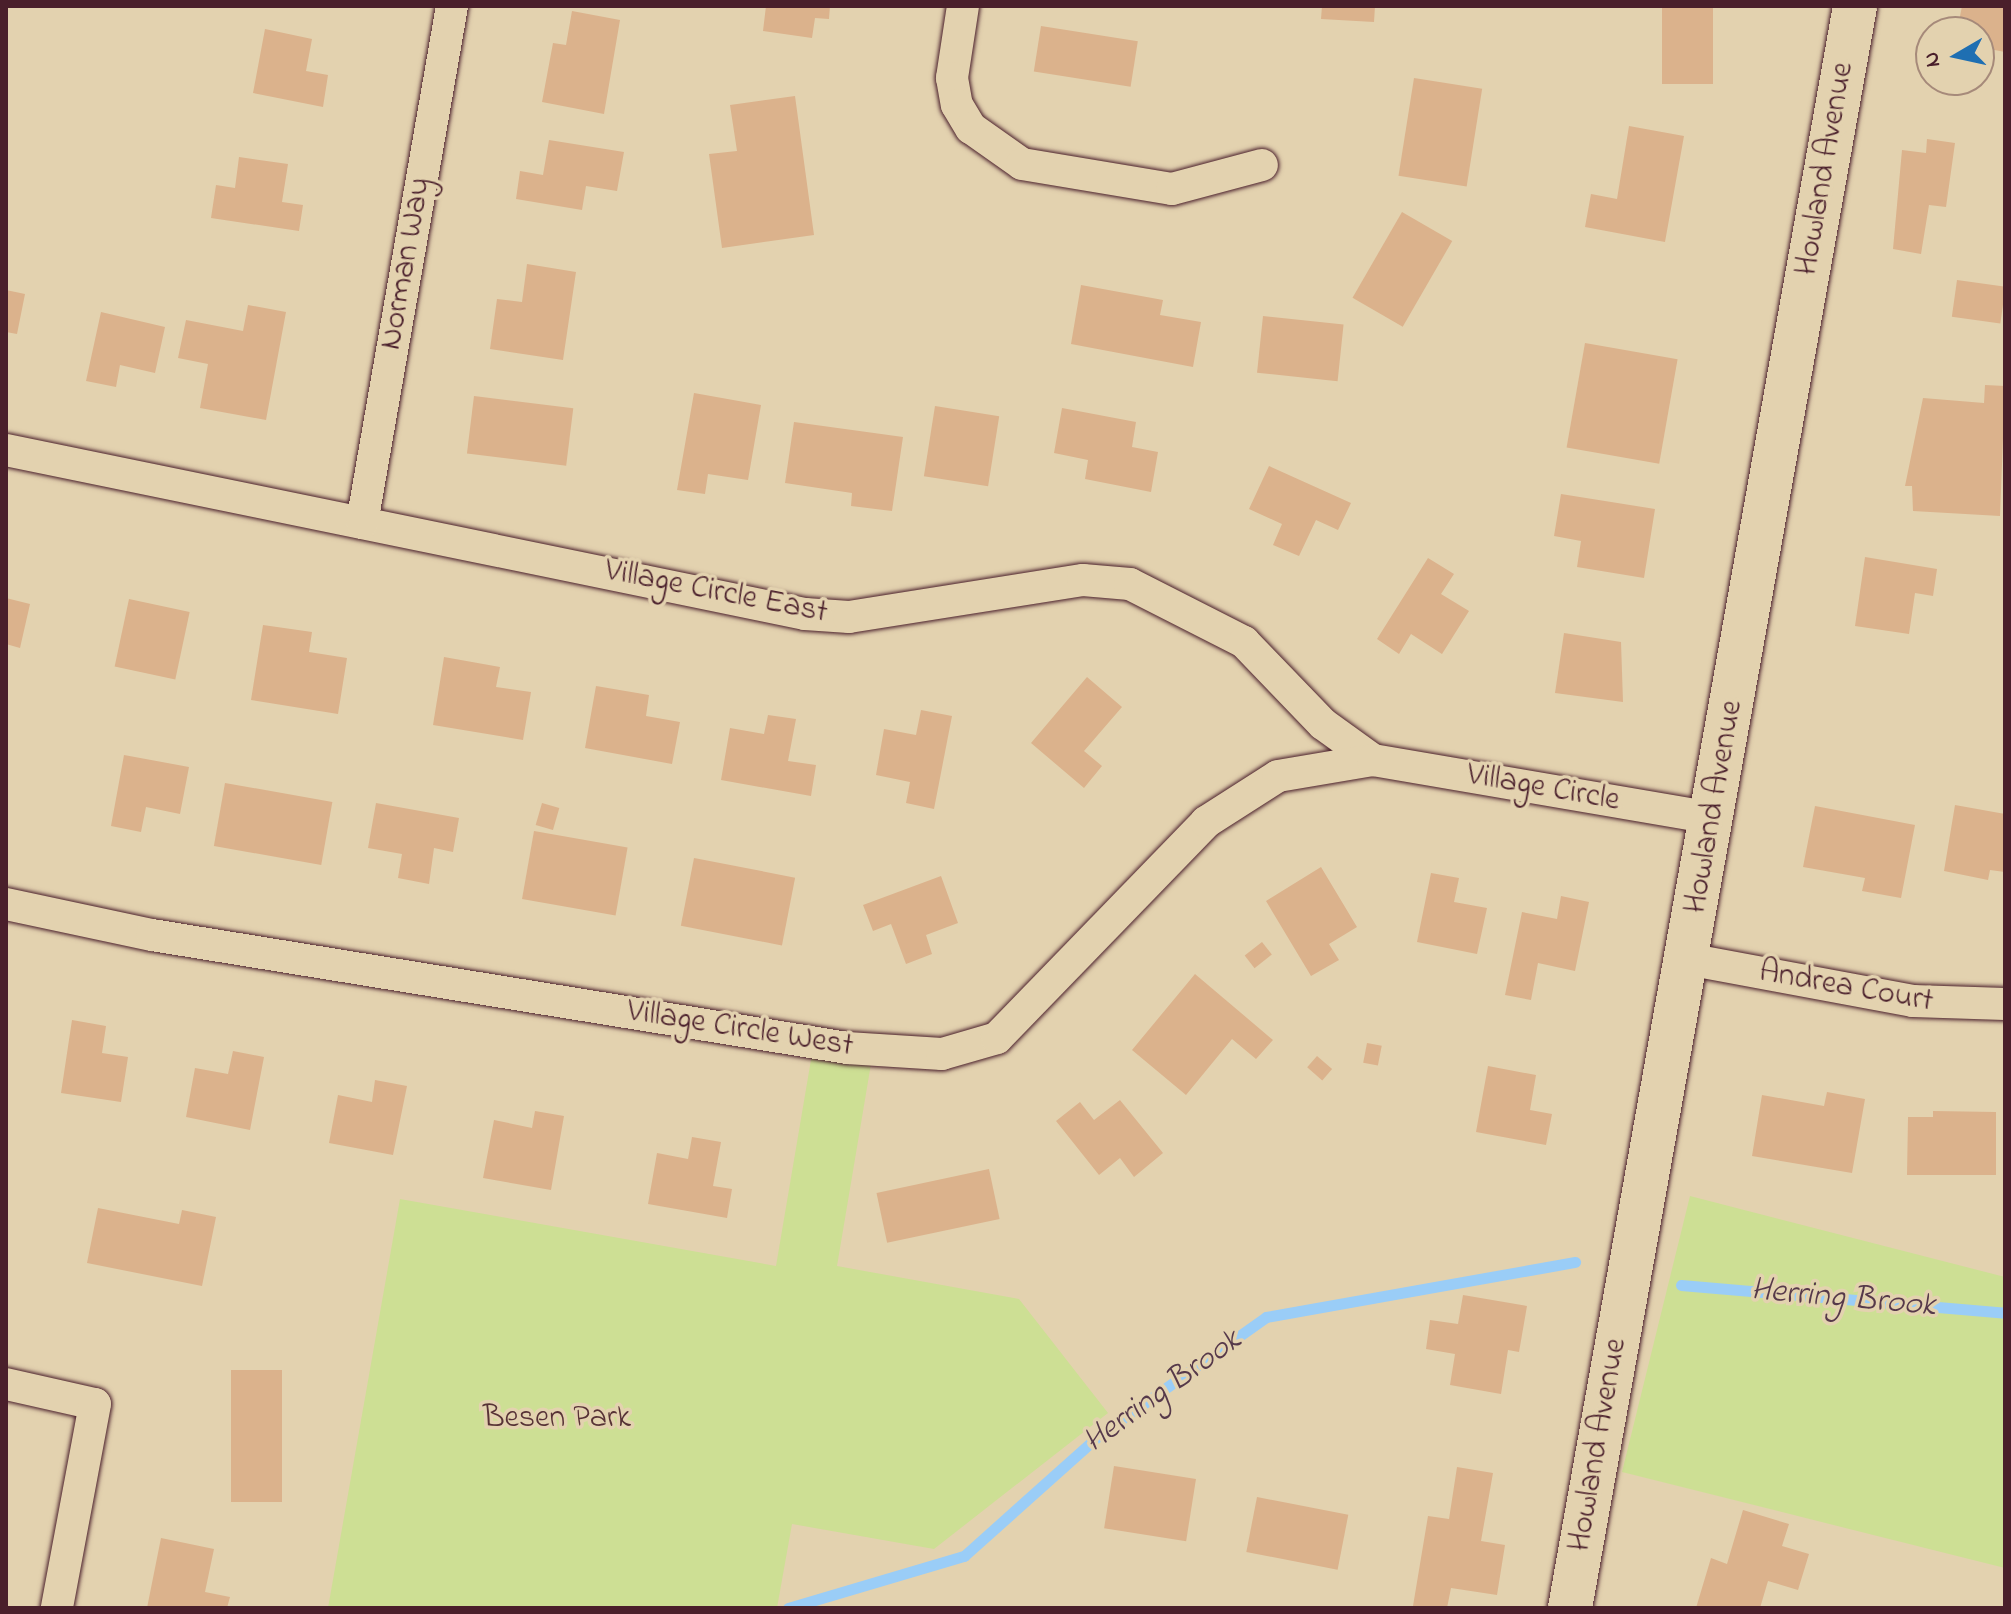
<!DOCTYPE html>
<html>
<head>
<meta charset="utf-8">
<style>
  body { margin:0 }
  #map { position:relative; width:2011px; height:1614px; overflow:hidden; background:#e3d2af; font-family:"Indie Flower",sans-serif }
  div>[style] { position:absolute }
  .green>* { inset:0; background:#cddf94 }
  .stream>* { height:11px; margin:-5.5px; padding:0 5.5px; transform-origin:5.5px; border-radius:5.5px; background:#9acdf7 }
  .building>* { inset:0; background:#dbb28c; transform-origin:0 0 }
  .roads { filter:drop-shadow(0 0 2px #4a1f2b) drop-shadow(0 0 2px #4a1f2b) }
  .street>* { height:32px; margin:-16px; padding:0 16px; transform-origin:16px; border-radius:16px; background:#e3d2af }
  .secondary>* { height:44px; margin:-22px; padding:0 22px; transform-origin:22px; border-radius:22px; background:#e3d2af }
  span { translate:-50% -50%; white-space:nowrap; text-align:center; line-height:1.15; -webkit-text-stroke:7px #e3d2af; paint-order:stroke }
  .street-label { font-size:32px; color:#4a1f2b }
  .park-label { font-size:32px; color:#573236 }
  .water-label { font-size:34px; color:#56394a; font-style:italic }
  .frame { position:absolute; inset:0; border:8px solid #4a1f2b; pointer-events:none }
  .north { position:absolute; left:1915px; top:16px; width:80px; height:80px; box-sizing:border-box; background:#e3d2af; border:2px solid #a68a7a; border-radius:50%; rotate:261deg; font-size:22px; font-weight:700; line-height:32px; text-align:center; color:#4a1f2b }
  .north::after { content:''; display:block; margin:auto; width:28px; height:36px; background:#1f6fb2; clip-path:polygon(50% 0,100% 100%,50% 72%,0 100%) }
</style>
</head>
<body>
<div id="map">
  <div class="green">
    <i style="clip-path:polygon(814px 1042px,873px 1052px,837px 1266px,1019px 1299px,1108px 1413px,934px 1549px,792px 1524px,777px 1608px,328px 1608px,400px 1199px,776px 1266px)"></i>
    <i style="clip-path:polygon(1690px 1196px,2005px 1277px,2005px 1568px,1622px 1472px)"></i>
  </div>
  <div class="stream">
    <i style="left:1681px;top:1285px;width:325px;rotate:4.9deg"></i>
    <i style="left:788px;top:1608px;width:184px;rotate:-16.5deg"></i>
    <i style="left:964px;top:1556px;width:180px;rotate:-41.8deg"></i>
    <i style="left:1098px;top:1436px;width:206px;rotate:-35.3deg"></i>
    <i style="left:1266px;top:1317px;width:314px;rotate:-10.1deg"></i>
  </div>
  <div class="building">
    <i style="clip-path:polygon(766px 6px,830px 6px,829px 19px,815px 18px,812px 38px,763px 31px)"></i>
    <i style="clip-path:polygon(1322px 6px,1375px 6px,1374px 22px,1321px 19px)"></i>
    <i style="left:1662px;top:6px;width:51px;height:78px"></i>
    <i style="clip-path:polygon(1962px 6px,2005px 6px,2005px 52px,1979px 47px,1979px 32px,1957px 32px)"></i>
    <i style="clip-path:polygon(572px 11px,620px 20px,604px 114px,542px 102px,553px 43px,566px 45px)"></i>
    <i style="left:1041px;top:26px;width:98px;height:46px;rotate:9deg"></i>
    <i style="clip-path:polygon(265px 29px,312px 39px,306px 71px,328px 75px,323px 107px,253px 93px)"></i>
    <i style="left:1414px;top:78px;width:69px;height:99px;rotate:9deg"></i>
    <i style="clip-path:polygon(795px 96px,814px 235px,722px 248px,709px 154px,737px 151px,730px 105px)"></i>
    <i style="clip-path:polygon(1629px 126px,1684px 136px,1665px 242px,1585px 227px,1591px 194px,1617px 199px)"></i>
    <i style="clip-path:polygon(1927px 139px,1955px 143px,1946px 207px,1929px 205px,1921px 254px,1893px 249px,1902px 150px,1926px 153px)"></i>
    <i style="clip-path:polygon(549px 140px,624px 152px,617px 191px,586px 186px,582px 210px,516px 199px,520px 171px,543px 175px)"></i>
    <i style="clip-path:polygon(239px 157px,288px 164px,282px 202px,303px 205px,299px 231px,211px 218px,216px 185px,235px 188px)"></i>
    <i style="left:1402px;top:212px;width:58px;height:99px;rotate:30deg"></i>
    <i style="clip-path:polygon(527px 264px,576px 272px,563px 360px,490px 349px,497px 299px,522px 302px)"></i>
    <i style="left:1957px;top:280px;width:49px;height:37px;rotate:8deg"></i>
    <i style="clip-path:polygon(1081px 285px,1163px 300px,1160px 315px,1201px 322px,1193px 367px,1071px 344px)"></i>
    <i style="clip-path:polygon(6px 290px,25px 294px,17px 334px,6px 332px)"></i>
    <i style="clip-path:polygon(248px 305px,286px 312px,266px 420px,200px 408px,208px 364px,178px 358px,186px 320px,243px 331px)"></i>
    <i style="clip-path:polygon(101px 312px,165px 327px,155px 373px,120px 365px,116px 387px,86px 381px)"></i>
    <i style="left:1263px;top:316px;width:81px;height:57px;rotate:6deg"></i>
    <i style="left:1585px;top:343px;width:94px;height:106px;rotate:10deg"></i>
    <i style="clip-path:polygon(1985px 385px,2005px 386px,2000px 516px,1913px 511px,1912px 486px,1905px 486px,1923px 398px,1984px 403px)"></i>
    <i style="clip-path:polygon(694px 393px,761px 405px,748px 480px,708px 474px,705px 494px,677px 490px)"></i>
    <i style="left:474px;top:396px;width:100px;height:58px;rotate:7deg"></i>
    <i style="left:935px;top:406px;width:65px;height:71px;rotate:9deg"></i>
    <i style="clip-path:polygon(1062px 408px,1136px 422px,1132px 447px,1158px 452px,1151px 492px,1085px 479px,1088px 460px,1054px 453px)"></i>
    <i style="clip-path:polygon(794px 422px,903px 437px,892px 511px,851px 506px,852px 493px,785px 483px)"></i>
    <i style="clip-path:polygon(1269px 466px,1351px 503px,1338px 530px,1316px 520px,1299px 556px,1273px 545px,1282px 524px,1249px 509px)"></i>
    <i style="clip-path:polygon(1561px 494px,1655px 509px,1644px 578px,1577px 567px,1581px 541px,1554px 536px)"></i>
    <i style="clip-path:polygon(1865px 557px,1937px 569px,1933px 596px,1915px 593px,1909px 634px,1855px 626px)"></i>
    <i style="clip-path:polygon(1428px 558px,1454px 574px,1441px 594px,1469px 611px,1442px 654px,1411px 634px,1399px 654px,1377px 639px)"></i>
    <i style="clip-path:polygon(6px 598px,30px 604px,20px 648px,6px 644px)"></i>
    <i style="left:129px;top:599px;width:62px;height:69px;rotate:12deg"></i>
    <i style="clip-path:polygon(263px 625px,312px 632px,309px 652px,347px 658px,338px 714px,251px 700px)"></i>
    <i style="clip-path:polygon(1564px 633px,1621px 642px,1623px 702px,1555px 693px)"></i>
    <i style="clip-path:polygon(444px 657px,500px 667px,496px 687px,531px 692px,523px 740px,433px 725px)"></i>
    <i style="clip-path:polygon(1087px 677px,1122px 707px,1084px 751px,1102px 766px,1084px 788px,1031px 743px)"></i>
    <i style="clip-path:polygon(596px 686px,649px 695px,646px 716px,680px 722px,672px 764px,585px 748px)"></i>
    <i style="clip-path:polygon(921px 710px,952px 716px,934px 809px,906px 803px,910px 782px,876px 775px,884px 729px,916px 735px)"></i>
    <i style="clip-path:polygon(768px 715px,796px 719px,788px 761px,816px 765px,811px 796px,721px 780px,730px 728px,764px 734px)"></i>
    <i style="clip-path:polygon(124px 755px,189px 767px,180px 814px,146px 807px,141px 832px,111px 826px)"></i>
    <i style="left:225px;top:783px;width:109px;height:64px;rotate:10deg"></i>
    <i style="clip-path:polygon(376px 803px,459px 818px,453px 852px,434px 848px,429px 884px,398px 878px,402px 854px,368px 848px)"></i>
    <i style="left:542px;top:803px;width:18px;height:23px;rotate:16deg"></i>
    <i style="clip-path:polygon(1955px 805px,2005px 814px,2005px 872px,1990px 870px,1988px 880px,1944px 871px)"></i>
    <i style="clip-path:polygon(1815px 806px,1915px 825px,1901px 898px,1862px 891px,1865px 878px,1803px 867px)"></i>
    <i style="left:534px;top:831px;width:95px;height:69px;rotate:10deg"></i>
    <i style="left:694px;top:858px;width:103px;height:69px;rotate:11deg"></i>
    <i style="clip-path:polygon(1321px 867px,1357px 927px,1329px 944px,1339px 960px,1311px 976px,1266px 901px)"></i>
    <i style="clip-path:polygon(1431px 873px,1459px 878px,1454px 902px,1487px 908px,1477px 954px,1417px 942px)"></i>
    <i style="clip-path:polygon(941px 876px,958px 923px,926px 935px,932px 954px,906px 964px,891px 924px,873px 931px,863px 905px)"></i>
    <i style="clip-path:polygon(1561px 896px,1589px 902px,1575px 971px,1538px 963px,1531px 1000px,1505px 995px,1522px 912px,1557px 919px)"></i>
    <i style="left:1262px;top:942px;width:16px;height:22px;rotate:52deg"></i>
    <i style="clip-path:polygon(1195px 974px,1273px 1040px,1256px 1059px,1232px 1039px,1186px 1095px,1132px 1050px)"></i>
    <i style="clip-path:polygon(72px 1020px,106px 1026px,102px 1053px,128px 1057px,121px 1102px,61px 1093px)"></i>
    <i style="left:1367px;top:1043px;width:15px;height:20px;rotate:11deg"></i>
    <i style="clip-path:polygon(233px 1051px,264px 1057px,250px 1130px,186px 1117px,195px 1068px,228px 1074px)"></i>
    <i style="left:1317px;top:1056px;width:20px;height:15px;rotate:41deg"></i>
    <i style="clip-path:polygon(1488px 1066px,1536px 1075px,1530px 1110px,1552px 1114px,1546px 1145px,1476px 1132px)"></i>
    <i style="clip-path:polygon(375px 1080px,407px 1086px,393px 1155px,329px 1143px,338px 1095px,372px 1102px)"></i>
    <i style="clip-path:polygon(1827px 1092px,1865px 1099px,1852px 1173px,1752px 1156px,1762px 1095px,1824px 1106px)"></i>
    <i style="clip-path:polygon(1120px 1100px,1163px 1153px,1134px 1177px,1120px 1158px,1099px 1175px,1056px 1121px,1080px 1102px,1094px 1120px)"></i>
    <i style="clip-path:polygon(535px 1111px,564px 1116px,551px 1190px,483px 1178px,494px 1120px,532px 1128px)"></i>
    <i style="clip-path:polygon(1933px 1111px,1996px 1112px,1996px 1175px,1907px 1175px,1908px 1117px,1933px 1117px)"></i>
    <i style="clip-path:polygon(692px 1137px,721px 1142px,713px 1186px,732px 1189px,727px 1218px,648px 1204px,657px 1153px,688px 1159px)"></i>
    <i style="left:989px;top:1169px;width:51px;height:115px;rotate:78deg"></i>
    <i style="clip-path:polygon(98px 1208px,179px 1224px,182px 1210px,216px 1217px,202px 1286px,87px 1263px)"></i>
    <i style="clip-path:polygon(1463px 1295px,1527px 1306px,1519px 1352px,1508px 1350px,1501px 1394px,1450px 1385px,1455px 1354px,1426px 1349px,1430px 1320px,1458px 1324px)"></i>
    <i style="left:231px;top:1370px;width:51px;height:132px"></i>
    <i style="left:1114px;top:1466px;width:83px;height:63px;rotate:9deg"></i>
    <i style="clip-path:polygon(1457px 1467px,1493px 1473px,1481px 1541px,1505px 1545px,1497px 1595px,1451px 1588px,1447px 1608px,1413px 1606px,1428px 1516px,1449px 1519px)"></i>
    <i style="left:1257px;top:1497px;width:93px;height:56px;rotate:11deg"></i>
    <i style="clip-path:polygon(1743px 1510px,1789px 1524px,1782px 1546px,1809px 1554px,1798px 1590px,1768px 1581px,1760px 1608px,1696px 1608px,1711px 1558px,1727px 1564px)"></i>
    <i style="clip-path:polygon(161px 1538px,214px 1549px,205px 1592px,230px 1597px,227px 1608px,147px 1608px)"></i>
  </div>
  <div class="roads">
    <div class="street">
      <i style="left:963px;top:6px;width:73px;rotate:98.7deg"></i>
      <i style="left:952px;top:78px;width:27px;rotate:80deg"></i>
      <i style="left:957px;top:105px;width:27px;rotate:59deg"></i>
      <i style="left:971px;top:128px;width:62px;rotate:35.2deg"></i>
      <i style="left:1022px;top:164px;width:152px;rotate:9.5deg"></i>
      <i style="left:1172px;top:189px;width:93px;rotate:-14.9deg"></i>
      <i style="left:6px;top:450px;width:816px;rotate:11.6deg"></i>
      <i style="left:805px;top:614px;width:44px;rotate:3.9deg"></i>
      <i style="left:849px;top:617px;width:237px;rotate:-9deg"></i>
      <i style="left:1083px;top:580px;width:47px;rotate:4.9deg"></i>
      <i style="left:1130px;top:584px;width:128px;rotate:27deg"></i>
      <i style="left:1244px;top:642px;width:114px;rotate:46.1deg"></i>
      <i style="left:1323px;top:724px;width:62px;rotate:35.8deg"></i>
      <i style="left:362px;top:523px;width:525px;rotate:-80.12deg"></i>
      <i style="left:6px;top:904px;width:149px;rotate:12deg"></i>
      <i style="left:152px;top:935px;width:704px;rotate:9.23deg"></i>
      <i style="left:847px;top:1048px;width:95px;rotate:3.6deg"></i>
      <i style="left:942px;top:1054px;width:57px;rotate:-16.2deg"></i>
      <i style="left:997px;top:1038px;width:301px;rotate:-45.9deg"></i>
      <i style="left:1206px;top:822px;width:85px;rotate:-32.6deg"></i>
      <i style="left:1278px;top:776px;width:96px;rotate:-9.6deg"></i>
      <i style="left:1373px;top:760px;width:346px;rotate:9.7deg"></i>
      <i style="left:1687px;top:959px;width:230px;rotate:10.5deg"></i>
      <i style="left:1913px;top:1001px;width:92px;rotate:1.9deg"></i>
      <i style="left:6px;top:1384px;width:91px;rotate:12.7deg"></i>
      <i style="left:95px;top:1404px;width:208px;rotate:100.6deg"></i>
    </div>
    <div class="secondary">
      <i style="left:1570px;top:1608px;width:1627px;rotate:-79.91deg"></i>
    </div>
  </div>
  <div class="street-label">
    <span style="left:1826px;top:169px;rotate:-80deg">Howland Avenue</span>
    <span style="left:407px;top:264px;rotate:-80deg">Norman Way</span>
    <span style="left:716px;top:593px;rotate:11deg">Village Circle East</span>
    <span style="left:1543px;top:789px;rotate:10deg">Village Circle</span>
    <span style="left:1715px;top:807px;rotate:-80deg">Howland Avenue</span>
    <span style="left:1846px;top:988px;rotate:10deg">Andrea Court</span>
    <span style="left:740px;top:1030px;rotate:9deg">Village Circle West</span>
    <span style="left:1599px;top:1445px;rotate:-80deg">Howland Avenue</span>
  </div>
  <div class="park-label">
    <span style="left:557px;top:1419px">Besen Park</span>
  </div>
  <div class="water-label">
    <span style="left:1843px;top:1299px;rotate:5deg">Herring Brook</span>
    <span style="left:1163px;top:1392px;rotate:-36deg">Herring Brook</span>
  </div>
  <div class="frame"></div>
  <div class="north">N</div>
</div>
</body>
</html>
